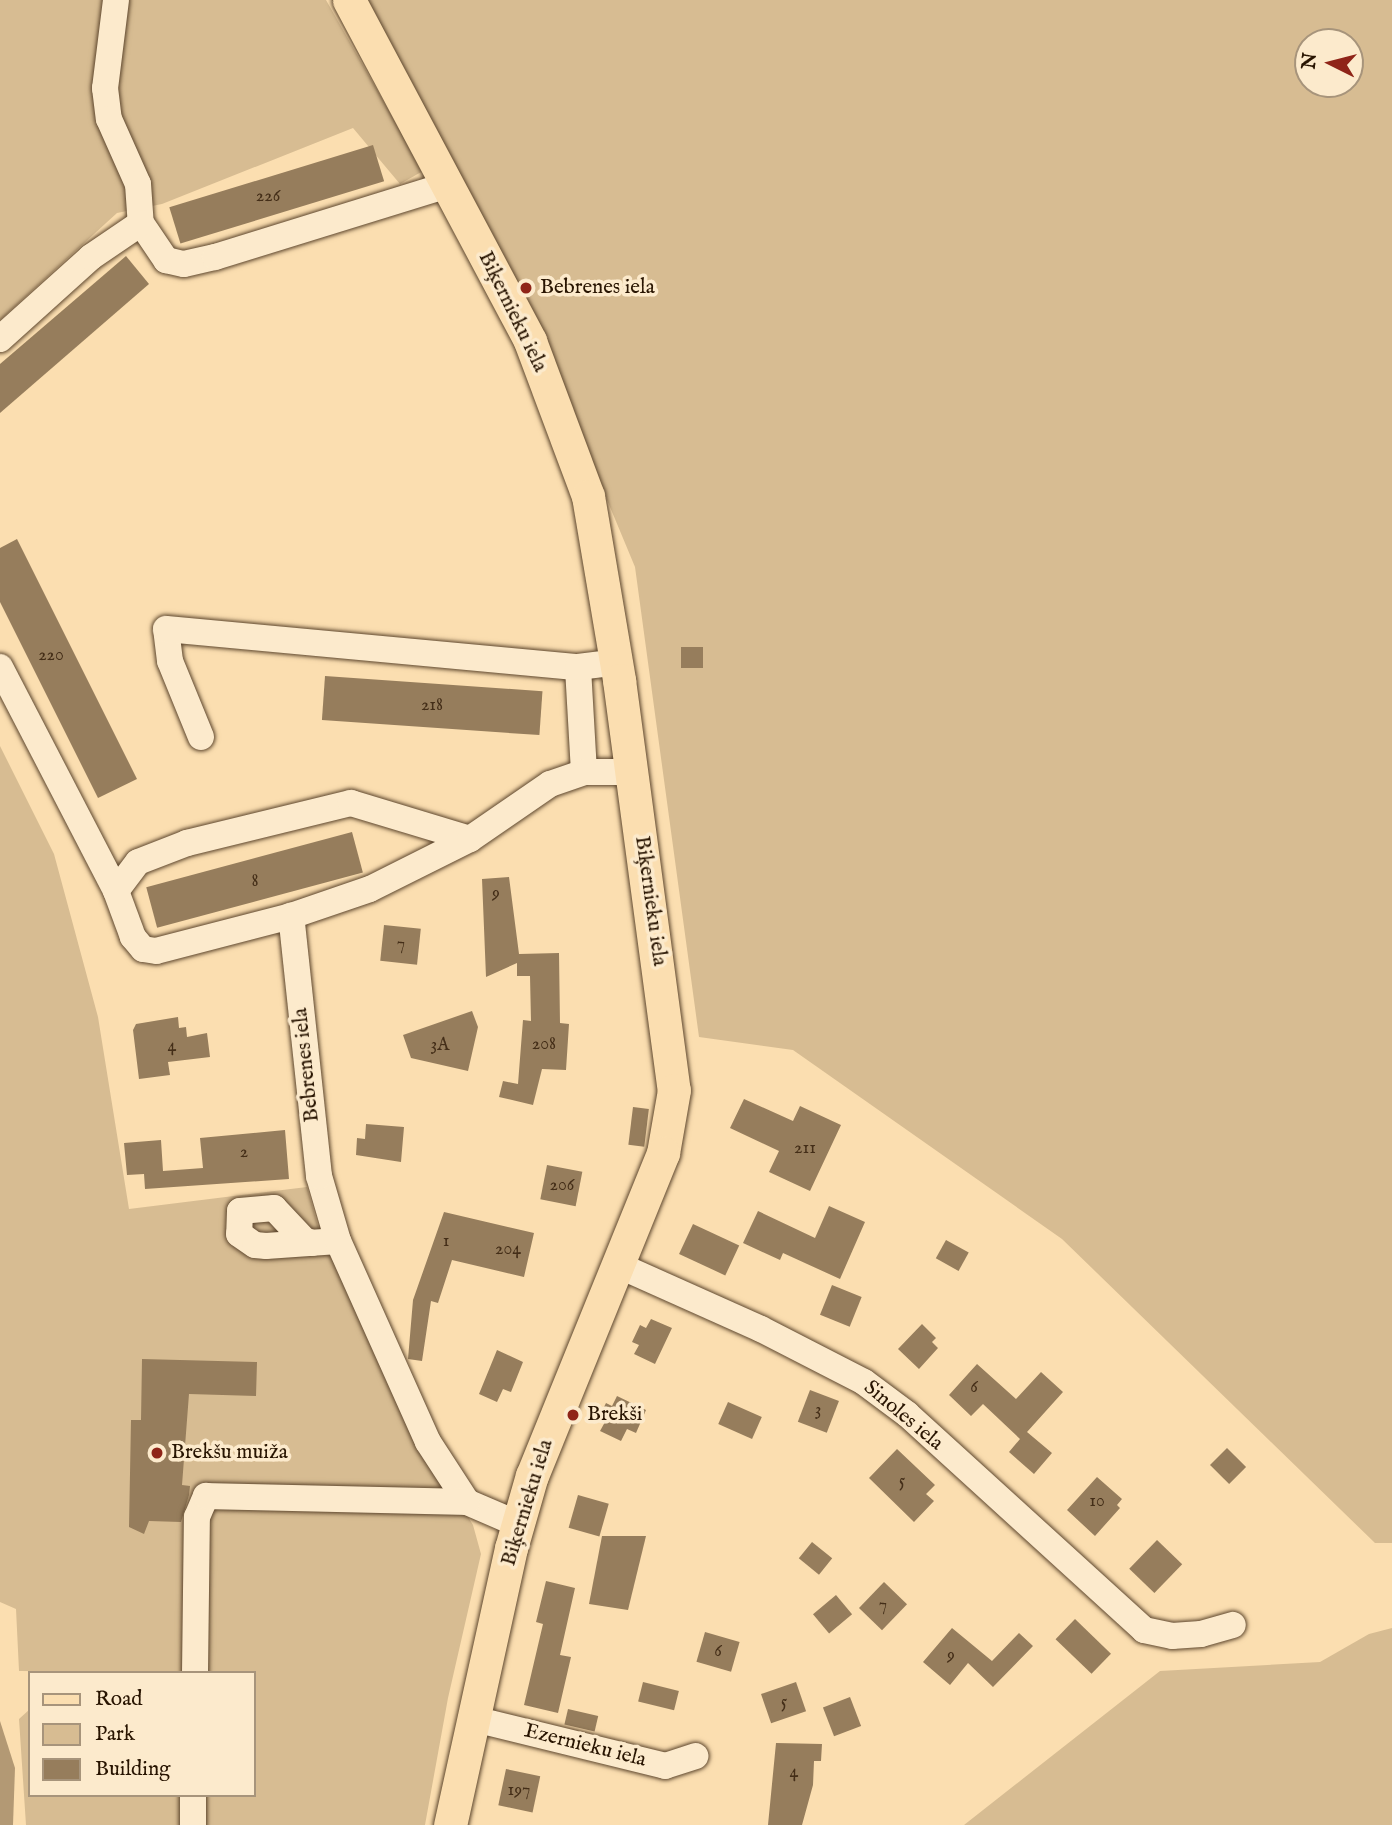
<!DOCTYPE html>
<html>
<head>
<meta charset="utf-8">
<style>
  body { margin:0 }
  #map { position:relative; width:1392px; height:1825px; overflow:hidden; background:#fbdeb0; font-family:"IM FELL English",serif }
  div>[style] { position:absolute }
  .green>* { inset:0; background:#d7bc92 }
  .water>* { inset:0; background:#b39974 }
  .building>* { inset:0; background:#967d5c; transform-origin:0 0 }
  .roads { filter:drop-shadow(0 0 2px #5d462d) drop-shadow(0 0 2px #5d462d) }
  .minor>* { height:26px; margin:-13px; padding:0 13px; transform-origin:13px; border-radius:13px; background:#fceacc }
  .major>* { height:33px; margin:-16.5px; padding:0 16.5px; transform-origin:16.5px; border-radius:16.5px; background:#fbdeb0 }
  .dots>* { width:19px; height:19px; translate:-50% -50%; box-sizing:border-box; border:4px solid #fceacc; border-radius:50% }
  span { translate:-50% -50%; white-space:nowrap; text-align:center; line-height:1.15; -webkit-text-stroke:7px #fceacc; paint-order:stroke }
  .number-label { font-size:18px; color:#442e18 }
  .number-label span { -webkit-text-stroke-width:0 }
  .poi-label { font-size:21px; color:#281401 }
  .left { translate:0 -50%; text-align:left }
  .street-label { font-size:21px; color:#281401 }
  .legend { position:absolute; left:28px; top:1671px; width:228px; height:126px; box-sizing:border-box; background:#fceacc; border:2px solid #a7947b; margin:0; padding:9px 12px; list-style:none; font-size:21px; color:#281401 }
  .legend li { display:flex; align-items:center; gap:14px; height:35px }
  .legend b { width:35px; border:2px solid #a7947b }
  .north { position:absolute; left:1294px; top:28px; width:70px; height:70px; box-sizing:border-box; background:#fceacc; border:2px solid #a7947b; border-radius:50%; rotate:276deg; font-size:19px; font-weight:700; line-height:28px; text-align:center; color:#281401 }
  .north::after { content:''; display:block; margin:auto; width:24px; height:32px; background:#8f2418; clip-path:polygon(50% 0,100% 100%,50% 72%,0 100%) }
</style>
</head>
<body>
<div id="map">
  <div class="green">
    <i style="clip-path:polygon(0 0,326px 0,423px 171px,400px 184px,353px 128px,162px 204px,117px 213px,0 320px)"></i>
    <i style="clip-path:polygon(evenodd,360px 0,1392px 0,1392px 1543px,1375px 1543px,1062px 1239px,793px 1050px,699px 1037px,635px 567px,523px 298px,360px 0,1308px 42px,1350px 42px,1350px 84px,1308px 84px,1308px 42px)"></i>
    <i style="clip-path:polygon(0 746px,54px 854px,98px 1017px,129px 1209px,307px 1187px,321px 1237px,446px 1481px,473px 1525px,481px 1554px,448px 1698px,425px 1825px,26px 1825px,19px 1719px,30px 1709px,30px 1795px,254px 1795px,254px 1673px,19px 1671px,16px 1609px,0 1602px)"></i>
    <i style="clip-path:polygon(1392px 1628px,1392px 1825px,964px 1825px,1160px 1671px,1320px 1662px,1369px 1634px)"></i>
  </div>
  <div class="water">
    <i style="clip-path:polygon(0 1721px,15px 1768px,13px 1825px,0 1825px)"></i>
  </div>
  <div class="building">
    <i style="left:373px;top:145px;width:38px;height:213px;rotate:73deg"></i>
    <i style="clip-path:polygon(126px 256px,149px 284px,0 413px,0 364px)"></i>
    <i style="clip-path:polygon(17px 539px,137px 779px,98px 798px,0 602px,0 548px)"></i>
    <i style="left:681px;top:647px;width:22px;height:21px"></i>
    <i style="left:325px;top:676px;width:218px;height:44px;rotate:4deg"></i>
    <i style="left:352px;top:832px;width:42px;height:213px;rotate:75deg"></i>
    <i style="clip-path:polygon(509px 877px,519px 954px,559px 953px,560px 1023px,569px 1024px,566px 1070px,542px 1069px,533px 1105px,499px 1097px,503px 1081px,518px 1084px,523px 1020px,531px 1021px,530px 976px,517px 976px,517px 963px,486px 977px,482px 879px)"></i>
    <i style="left:384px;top:925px;width:37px;height:36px;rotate:6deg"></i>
    <i style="clip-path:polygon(472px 1011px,478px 1027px,468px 1071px,411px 1058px,403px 1035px)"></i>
    <i style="clip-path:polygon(178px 1017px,179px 1028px,186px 1027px,187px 1037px,207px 1033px,210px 1057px,168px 1062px,170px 1075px,139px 1079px,133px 1030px,136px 1024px)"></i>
    <i style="clip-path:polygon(744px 1099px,793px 1121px,800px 1106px,841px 1125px,810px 1191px,769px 1172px,779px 1151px,730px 1128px)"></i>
    <i style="left:633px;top:1107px;width:16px;height:38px;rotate:7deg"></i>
    <i style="clip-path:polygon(366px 1124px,404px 1127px,401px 1162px,356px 1155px,357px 1138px,365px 1139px)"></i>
    <i style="clip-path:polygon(285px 1130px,289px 1179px,145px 1189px,144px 1174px,127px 1175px,124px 1143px,161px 1140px,163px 1171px,203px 1168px,200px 1138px)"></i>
    <i style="left:547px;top:1165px;width:36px;height:35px;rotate:11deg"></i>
    <i style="clip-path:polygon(829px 1206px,865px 1222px,840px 1279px,783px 1253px,780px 1260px,743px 1243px,758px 1211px,815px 1238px)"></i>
    <i style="clip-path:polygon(444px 1212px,534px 1233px,524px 1277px,452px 1260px,438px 1303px,431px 1301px,422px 1361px,408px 1359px,413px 1300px)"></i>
    <i style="left:693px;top:1224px;width:51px;height:33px;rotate:25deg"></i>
    <i style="left:946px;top:1240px;width:26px;height:21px;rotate:29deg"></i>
    <i style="left:832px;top:1285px;width:32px;height:32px;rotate:22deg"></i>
    <i style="clip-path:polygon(651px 1319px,672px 1328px,655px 1364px,634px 1354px,639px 1345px,632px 1342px,640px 1325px,646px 1328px)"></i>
    <i style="clip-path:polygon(922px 1324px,936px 1338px,932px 1342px,938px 1348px,919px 1369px,898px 1349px)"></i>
    <i style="clip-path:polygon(497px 1350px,523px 1362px,511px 1392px,503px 1389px,497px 1402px,479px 1394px)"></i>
    <i style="clip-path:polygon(142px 1359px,257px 1362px,256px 1396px,189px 1394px,182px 1485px,190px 1486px,189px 1495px,181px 1522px,149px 1521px,144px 1534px,129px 1527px,131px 1420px,141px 1420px)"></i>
    <i style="clip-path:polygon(977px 1364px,1016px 1399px,1041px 1372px,1063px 1392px,1027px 1432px,1052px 1453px,1034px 1474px,1009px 1452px,1020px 1439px,983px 1404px,971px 1416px,949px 1395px)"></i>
    <i style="left:810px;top:1390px;width:31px;height:34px;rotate:21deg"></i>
    <i style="clip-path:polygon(617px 1396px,646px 1410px,636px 1433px,627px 1429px,621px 1441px,600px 1431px,605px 1422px,598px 1419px,606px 1403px,612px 1406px)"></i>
    <i style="left:728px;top:1402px;width:37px;height:24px;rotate:24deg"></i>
    <i style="left:1227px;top:1448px;width:27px;height:24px;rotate:45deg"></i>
    <i style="clip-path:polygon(897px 1449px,935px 1485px,926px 1494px,934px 1501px,914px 1522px,869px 1478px)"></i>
    <i style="clip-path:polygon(1097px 1477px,1122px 1499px,1117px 1505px,1120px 1508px,1095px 1536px,1067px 1510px)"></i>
    <i style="left:578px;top:1495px;width:32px;height:34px;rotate:16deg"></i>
    <i style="clip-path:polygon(602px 1536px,646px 1536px,628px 1610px,589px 1604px)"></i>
    <i style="left:1157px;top:1540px;width:35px;height:40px;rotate:44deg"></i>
    <i style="left:812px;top:1542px;width:26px;height:21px;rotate:39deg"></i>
    <i style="clip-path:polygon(546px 1581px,575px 1588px,560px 1655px,571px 1657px,558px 1713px,524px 1705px,543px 1624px,536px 1622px)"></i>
    <i style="left:884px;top:1582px;width:32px;height:36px;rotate:44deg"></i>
    <i style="left:836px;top:1595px;width:25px;height:30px;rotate:50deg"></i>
    <i style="left:1075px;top:1619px;width:50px;height:28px;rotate:44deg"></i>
    <i style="clip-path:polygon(952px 1628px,992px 1661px,1019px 1633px,1033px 1646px,993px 1687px,968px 1663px,950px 1685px,923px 1662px)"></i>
    <i style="left:705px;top:1632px;width:36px;height:31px;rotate:16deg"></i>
    <i style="left:643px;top:1682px;width:37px;height:20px;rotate:14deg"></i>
    <i style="left:796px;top:1682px;width:31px;height:37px;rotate:71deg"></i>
    <i style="left:850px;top:1697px;width:31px;height:29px;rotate:69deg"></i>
    <i style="left:568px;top:1709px;width:31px;height:16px;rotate:13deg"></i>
    <i style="clip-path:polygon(776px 1743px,822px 1744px,821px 1761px,814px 1761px,813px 1785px,802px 1825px,768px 1825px)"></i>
    <i style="left:506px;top:1769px;width:35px;height:37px;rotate:12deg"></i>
  </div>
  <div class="roads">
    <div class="minor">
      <i style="left:116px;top:0;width:89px;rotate:97.1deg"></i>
      <i style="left:105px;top:88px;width:31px;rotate:83deg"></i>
      <i style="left:109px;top:119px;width:71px;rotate:66deg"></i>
      <i style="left:138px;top:184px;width:39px;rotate:86deg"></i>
      <i style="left:141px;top:223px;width:45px;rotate:56deg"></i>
      <i style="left:166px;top:260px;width:18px;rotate:13deg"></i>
      <i style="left:184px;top:264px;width:32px;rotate:-13deg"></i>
      <i style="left:215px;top:257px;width:244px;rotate:-17.2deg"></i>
      <i style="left:0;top:339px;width:122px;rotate:-42deg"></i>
      <i style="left:91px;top:257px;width:60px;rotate:-34.2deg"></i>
      <i style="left:0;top:667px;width:252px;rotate:62.6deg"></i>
      <i style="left:201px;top:737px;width:82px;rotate:-112.2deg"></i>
      <i style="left:170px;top:661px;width:32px;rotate:-97deg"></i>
      <i style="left:166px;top:629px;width:414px;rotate:5.3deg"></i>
      <i style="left:584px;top:772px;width:105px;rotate:-93.3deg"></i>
      <i style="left:578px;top:667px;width:39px;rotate:-7deg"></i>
      <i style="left:291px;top:916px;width:139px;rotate:165.5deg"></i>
      <i style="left:156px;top:951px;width:13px;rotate:-171deg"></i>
      <i style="left:143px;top:949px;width:16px;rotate:-130deg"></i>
      <i style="left:133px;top:937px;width:49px;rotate:-110.3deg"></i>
      <i style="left:116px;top:891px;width:36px;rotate:-53deg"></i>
      <i style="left:138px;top:862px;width:53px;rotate:-21.2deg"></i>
      <i style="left:187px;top:843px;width:169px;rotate:-13.7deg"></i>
      <i style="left:351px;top:803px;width:124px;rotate:16.8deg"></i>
      <i style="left:312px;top:1243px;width:9px;rotate:-159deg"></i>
      <i style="left:304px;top:1240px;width:44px;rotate:-133.2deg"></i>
      <i style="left:274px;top:1208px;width:34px;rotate:175deg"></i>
      <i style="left:240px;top:1211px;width:23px;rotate:92deg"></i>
      <i style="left:239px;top:1234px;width:19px;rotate:35deg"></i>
      <i style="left:255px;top:1245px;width:11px;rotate:5deg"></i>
      <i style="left:266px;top:1246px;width:72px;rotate:-4deg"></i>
      <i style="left:620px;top:1266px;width:154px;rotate:24.1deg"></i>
      <i style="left:761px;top:1329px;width:116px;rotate:27.2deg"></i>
      <i style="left:864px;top:1382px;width:54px;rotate:36.7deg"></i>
      <i style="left:907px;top:1414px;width:321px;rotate:42.3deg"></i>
      <i style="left:1144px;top:1630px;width:29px;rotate:12deg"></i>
      <i style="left:1172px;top:1636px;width:29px;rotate:-4deg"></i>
      <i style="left:1201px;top:1634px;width:33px;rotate:-16deg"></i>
      <i style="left:518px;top:1524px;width:56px;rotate:-156.7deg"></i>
      <i style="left:467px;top:1502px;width:72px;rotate:-123deg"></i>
      <i style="left:428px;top:1442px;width:220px;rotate:-114.1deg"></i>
      <i style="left:338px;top:1241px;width:68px;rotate:-106.3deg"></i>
      <i style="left:319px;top:1176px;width:262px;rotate:-96.1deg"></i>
      <i style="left:291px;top:916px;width:83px;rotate:-18.9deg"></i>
      <i style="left:370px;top:889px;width:112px;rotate:-26.6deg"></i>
      <i style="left:470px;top:839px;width:97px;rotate:-34.5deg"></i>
      <i style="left:550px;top:784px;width:36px;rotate:-19deg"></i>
      <i style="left:584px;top:772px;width:48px"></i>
      <i style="left:195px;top:1673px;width:156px;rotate:-89.3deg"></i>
      <i style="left:197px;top:1517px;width:23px;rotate:-67deg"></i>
      <i style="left:206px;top:1496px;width:261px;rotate:1.3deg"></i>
      <i style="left:474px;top:1719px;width:197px;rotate:13.8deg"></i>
      <i style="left:665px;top:1766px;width:32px;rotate:-18deg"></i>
      <i style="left:193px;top:1825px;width:30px;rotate:-90deg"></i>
    </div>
    <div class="major">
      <i style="left:349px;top:0;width:386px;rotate:62deg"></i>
      <i style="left:530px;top:341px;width:165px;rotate:69.5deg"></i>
      <i style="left:588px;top:496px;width:187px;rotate:80.4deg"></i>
      <i style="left:619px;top:680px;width:414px;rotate:82.4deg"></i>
      <i style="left:674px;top:1090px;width:64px;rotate:99.9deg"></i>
      <i style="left:663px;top:1153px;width:348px;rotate:112.1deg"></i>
      <i style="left:532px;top:1475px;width:76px;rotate:106deg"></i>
      <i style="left:511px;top:1548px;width:284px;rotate:102.4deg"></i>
    </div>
  </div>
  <div class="dots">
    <i style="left:526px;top:288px;background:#8f2418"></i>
    <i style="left:573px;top:1415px;background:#8f2418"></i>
    <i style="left:157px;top:1453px;background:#8f2418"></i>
  </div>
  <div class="number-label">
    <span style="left:268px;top:197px">226</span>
    <span style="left:51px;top:656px">220</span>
    <span style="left:432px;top:706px">218</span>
    <span style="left:255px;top:882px">8</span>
    <span style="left:496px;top:894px">9</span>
    <span style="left:401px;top:945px">7</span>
    <span style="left:544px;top:1045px">208</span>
    <span style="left:440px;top:1046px">3A</span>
    <span style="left:172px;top:1047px">4</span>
    <span style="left:805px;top:1149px">211</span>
    <span style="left:244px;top:1153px">2</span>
    <span style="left:562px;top:1186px">206</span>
    <span style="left:446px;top:1242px">1</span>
    <span style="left:508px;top:1250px">204</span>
    <span style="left:974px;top:1388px">6</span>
    <span style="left:818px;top:1411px">3</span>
    <span style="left:902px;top:1482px">5</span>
    <span style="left:1097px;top:1502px">10</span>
    <span style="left:883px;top:1606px">7</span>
    <span style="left:718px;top:1652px">6</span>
    <span style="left:951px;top:1656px">9</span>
    <span style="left:784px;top:1703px">5</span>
    <span style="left:794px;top:1773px">4</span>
    <span style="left:519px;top:1791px">197</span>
  </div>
  <div class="poi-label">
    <span class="left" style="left:540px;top:288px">Bebrenes iela</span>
    <span class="left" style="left:587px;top:1415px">Brekši</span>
    <span class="left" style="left:171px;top:1453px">Brekšu muiža</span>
  </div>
  <div class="street-label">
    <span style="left:512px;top:312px;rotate:64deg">Biķernieku iela</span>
    <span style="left:650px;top:901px;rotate:82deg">Biķernieku iela</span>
    <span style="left:307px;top:1065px;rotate:-96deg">Bebrenes iela</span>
    <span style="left:903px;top:1416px;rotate:40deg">Sinoles iela</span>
    <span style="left:528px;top:1503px;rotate:-73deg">Biķernieku iela</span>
    <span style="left:585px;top:1746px;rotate:14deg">Ezernieku iela</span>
  </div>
  <ul class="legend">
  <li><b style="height:9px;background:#fbdeb0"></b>Road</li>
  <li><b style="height:19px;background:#d7bc92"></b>Park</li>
  <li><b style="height:19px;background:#967d5c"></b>Building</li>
  </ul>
  <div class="north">N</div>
</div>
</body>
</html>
